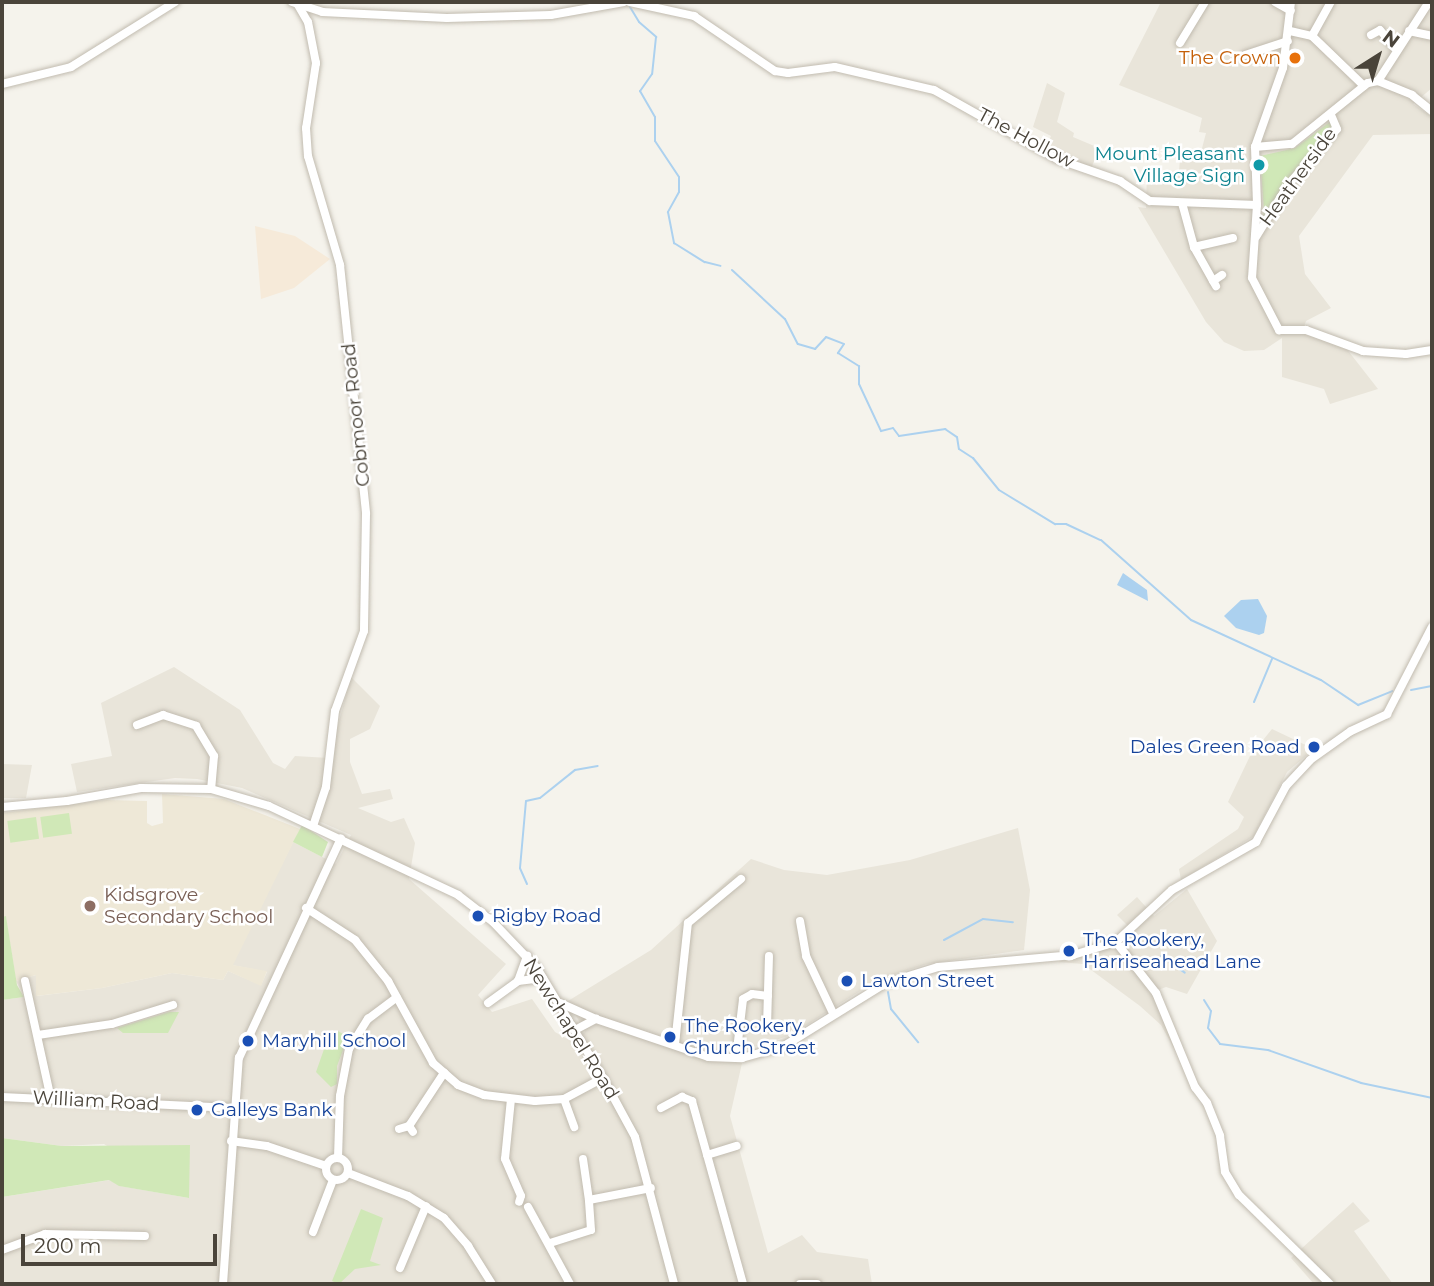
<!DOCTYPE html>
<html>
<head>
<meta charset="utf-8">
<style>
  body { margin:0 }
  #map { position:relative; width:1434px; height:1286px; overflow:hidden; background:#f5f3ec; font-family:Montserrat,sans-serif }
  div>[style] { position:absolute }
  .residential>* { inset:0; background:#e9e5da }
  .commercial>* { inset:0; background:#f6ead9 }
  .education>* { inset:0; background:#eee8d7 }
  .green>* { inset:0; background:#d0e8b7; transform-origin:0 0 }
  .water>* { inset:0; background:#acd1ef }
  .stream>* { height:2px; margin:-1px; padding:0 1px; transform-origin:1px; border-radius:1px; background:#acd1ef }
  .roads { filter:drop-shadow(0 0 2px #c1bbaf) drop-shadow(0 0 2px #c1bbaf) }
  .minor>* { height:8px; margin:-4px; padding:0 4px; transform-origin:4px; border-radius:4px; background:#fff }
  .minor>.ring { margin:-4px; padding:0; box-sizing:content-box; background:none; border:8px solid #fff; border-radius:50% }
  .dots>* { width:19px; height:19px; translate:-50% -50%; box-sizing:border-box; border:4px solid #fff; border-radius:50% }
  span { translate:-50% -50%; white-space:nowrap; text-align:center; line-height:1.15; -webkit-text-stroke:5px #fff; paint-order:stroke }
  .food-label { font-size:19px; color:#c56008 }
  .right { translate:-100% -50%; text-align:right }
  .street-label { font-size:19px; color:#4a443a }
  .culture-label { font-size:19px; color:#0d838f }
  .transit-label { font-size:19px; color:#164399 }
  .left { translate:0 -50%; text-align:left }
  .education-label { font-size:19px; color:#785e54 }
  .frame { position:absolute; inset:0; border:4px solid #4a443a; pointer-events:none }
  .north { position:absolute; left:1343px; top:21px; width:70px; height:70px; -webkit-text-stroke:5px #fff; paint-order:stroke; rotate:37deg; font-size:19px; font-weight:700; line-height:28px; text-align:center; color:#4a443a }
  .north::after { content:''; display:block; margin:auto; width:24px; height:32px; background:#4a443a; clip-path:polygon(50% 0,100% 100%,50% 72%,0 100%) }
  .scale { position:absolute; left:21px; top:1234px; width:196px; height:32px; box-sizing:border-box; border:4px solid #4a443a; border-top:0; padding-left:9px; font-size:21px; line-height:24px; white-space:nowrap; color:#4a443a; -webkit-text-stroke:5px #fff; paint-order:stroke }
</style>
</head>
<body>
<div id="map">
  <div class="residential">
    <i style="clip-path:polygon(1161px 2px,1432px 2px,1432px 88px,1413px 104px,1432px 117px,1432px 134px,1373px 135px,1299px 236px,1305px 274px,1331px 308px,1306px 321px,1302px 332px,1346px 348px,1378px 389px,1330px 404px,1324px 389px,1282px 377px,1282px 338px,1264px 350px,1244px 351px,1224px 342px,1206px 322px,1138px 207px,1146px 208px,1147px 170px,1179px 172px,1180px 158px,1209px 162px,1209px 154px,1201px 152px,1206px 133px,1199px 132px,1202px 118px,1119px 85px)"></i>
    <i style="clip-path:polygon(1047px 83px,1065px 93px,1057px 122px,1074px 133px,1073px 137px,1099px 148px,1091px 169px,1045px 150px,1051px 136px,1033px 127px)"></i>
    <i style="clip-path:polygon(174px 667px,240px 710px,273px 763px,285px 769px,295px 756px,329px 758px,351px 677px,380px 706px,370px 729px,350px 739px,350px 762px,362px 794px,390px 789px,393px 799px,358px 808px,391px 822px,404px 818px,415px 843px,409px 879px,506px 964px,478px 995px,492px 1012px,532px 999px,555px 1032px,571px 1041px,585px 1032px,568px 1001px,651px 950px,751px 859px,784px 870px,827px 875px,910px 860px,1018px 828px,1030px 890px,1024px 950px,927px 964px,879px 979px,791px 1035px,745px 1050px,730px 1116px,768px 1253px,802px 1235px,817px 1252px,868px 1259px,872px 1284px,2px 1284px,2px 1197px,110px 1180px,120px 1186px,189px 1198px,104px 1144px,62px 1146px,2px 1138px,2px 1000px,24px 997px,16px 981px,36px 975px,37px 996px,102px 988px,172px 973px,223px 980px,228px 971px,261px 985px,267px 972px,232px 965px,293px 842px,336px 864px,351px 835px,242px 788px,197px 779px,175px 778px,77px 792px,71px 764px,112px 756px,101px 703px)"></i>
    <i style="clip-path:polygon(1272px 729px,1314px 749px,1287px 772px,1254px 836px,1181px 880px,1179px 869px,1238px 829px,1244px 817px,1228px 802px,1250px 756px)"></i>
    <i style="clip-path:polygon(2px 764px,32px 765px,26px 798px,2px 798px)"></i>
    <i style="clip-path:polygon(1187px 889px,1217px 941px,1187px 994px,1166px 987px,1153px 992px,1176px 1052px,1161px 1025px,1140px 1006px,1083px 964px,1058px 962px,1126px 942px,1135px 933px,1117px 915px,1137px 897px,1154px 916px)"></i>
    <i style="clip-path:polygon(1353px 1202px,1370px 1221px,1354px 1231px,1393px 1284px,1314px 1284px,1291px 1258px)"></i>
  </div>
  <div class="commercial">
    <i style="clip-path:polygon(255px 226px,295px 236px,330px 259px,294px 288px,261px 299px)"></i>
  </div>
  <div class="education">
    <i style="clip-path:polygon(162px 794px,224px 799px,300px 829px,233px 965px,267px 971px,261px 986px,228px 971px,223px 980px,172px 973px,102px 988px,36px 996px,36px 975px,16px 981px,6px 917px,2px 917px,2px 813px,106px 800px,147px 801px,147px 823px,152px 826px,163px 823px)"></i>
  </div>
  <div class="green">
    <i style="clip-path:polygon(1331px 121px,1335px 126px,1280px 191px,1260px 227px,1264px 211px,1260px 156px,1295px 148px)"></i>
    <i style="left:69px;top:813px;width:21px;height:29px;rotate:82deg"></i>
    <i style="left:36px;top:817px;width:22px;height:29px;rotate:82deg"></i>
    <i style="clip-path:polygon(302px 825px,328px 842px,322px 857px,293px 842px)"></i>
    <i style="clip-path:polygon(6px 916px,17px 985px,24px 997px,2px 1000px,2px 917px)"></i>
    <i style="clip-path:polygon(169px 1012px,179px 1012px,168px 1033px,123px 1033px,117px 1028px)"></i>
    <i style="clip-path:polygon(338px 1031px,348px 1037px,337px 1066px,337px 1084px,331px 1087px,316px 1072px,329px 1035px)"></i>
    <i style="clip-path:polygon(2px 1138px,62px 1146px,190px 1145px,189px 1198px,119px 1186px,109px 1180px,2px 1197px)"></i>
    <i style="clip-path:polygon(361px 1209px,383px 1218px,370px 1261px,381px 1265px,355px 1269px,339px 1284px,332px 1281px)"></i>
  </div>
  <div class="water">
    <i style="clip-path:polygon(1123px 573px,1147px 590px,1148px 601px,1117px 585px)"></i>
    <i style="clip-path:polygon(1258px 599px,1267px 616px,1264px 633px,1259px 635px,1236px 628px,1224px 616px,1241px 600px)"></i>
  </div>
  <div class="stream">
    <i style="left:630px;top:7px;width:17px;rotate:59deg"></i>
    <i style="left:639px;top:22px;width:23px;rotate:41deg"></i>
    <i style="left:656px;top:37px;width:37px;rotate:96deg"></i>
    <i style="left:652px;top:74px;width:21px;rotate:125deg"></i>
    <i style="left:640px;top:91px;width:30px;rotate:60deg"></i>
    <i style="left:655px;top:117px;width:24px;rotate:90deg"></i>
    <i style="left:655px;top:141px;width:43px;rotate:56.3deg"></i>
    <i style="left:679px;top:177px;width:15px;rotate:90deg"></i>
    <i style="left:679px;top:192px;width:23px;rotate:119deg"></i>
    <i style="left:668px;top:212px;width:32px;rotate:79deg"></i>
    <i style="left:674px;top:243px;width:36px;rotate:32deg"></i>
    <i style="left:705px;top:262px;width:16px;rotate:14deg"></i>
    <i style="left:732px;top:270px;width:72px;rotate:42.8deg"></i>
    <i style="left:785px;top:319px;width:28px;rotate:63deg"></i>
    <i style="left:798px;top:344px;width:18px;rotate:16deg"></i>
    <i style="left:815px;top:349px;width:16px;rotate:-47deg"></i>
    <i style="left:826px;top:337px;width:19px;rotate:21deg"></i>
    <i style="left:844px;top:344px;width:11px;rotate:124deg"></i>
    <i style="left:838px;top:353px;width:25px;rotate:32deg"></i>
    <i style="left:859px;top:366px;width:18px;rotate:90deg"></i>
    <i style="left:859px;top:384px;width:52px;rotate:64.9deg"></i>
    <i style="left:881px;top:431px;width:12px;rotate:-14deg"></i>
    <i style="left:893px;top:428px;width:10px;rotate:53deg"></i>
    <i style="left:899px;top:436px;width:47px;rotate:-8.7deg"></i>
    <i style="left:945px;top:429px;width:14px;rotate:34deg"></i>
    <i style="left:957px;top:437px;width:12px;rotate:81deg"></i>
    <i style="left:959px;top:449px;width:17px;rotate:33deg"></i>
    <i style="left:973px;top:458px;width:41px;rotate:50.9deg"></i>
    <i style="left:999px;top:490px;width:66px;rotate:31.3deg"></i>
    <i style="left:1055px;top:524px;width:11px"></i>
    <i style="left:1066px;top:524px;width:38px;rotate:25deg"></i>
    <i style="left:1101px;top:540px;width:120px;rotate:41.6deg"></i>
    <i style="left:1191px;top:620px;width:143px;rotate:24.8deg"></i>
    <i style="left:1321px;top:680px;width:45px;rotate:34deg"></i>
    <i style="left:1358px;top:705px;width:37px;rotate:-22deg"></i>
    <i style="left:1411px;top:690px;width:21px;rotate:-11deg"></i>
    <i style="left:1254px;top:702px;width:47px;rotate:-67.3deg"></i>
    <i style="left:527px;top:884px;width:17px;rotate:-114deg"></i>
    <i style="left:520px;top:868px;width:67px;rotate:-84.9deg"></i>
    <i style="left:526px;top:801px;width:14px;rotate:-12deg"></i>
    <i style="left:540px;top:798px;width:45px;rotate:-38.7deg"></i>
    <i style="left:575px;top:770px;width:23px;rotate:-10deg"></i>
    <i style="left:944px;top:940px;width:44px;rotate:-28.3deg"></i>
    <i style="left:983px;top:919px;width:30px;rotate:6deg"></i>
    <i style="left:1161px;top:956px;width:29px;rotate:35deg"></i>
    <i style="left:888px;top:992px;width:17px;rotate:80deg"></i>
    <i style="left:891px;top:1009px;width:43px;rotate:50.7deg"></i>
    <i style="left:1204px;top:1000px;width:13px;rotate:58deg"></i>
    <i style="left:1211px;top:1011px;width:17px;rotate:100deg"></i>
    <i style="left:1208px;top:1028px;width:20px;rotate:53deg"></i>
    <i style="left:1220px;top:1044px;width:48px;rotate:7.1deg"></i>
    <i style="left:1268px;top:1050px;width:99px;rotate:19.5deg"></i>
    <i style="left:1361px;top:1083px;width:73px;rotate:11.9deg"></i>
  </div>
  <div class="roads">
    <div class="minor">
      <i style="left:292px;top:2px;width:32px;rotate:18deg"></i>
      <i style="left:322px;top:12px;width:125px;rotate:2.7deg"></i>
      <i style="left:447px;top:18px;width:104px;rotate:-1.7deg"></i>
      <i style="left:551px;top:15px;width:74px;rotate:-10.1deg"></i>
      <i style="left:630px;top:2px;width:66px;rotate:12.3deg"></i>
      <i style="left:694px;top:16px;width:98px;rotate:34.2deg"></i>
      <i style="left:775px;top:71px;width:13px;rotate:9deg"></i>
      <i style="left:788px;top:73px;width:47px;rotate:-7.3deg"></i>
      <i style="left:835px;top:67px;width:102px;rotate:13.1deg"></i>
      <i style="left:934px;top:90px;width:141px;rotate:29.3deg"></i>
      <i style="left:1057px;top:159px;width:67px;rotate:19.2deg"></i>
      <i style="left:1120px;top:181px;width:36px;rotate:34deg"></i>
      <i style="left:1150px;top:201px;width:107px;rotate:2.1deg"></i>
      <i style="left:1275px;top:2px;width:18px;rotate:29deg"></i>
      <i style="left:1291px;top:2px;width:66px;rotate:96.9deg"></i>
      <i style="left:1283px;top:68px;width:84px;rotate:109.5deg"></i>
      <i style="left:1255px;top:147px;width:58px;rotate:88deg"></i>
      <i style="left:1257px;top:205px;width:73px;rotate:93.9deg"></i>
      <i style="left:1252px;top:278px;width:59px;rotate:62.6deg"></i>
      <i style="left:1279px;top:330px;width:27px"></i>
      <i style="left:1306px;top:330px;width:61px;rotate:20.2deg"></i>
      <i style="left:1363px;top:351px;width:43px;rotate:4deg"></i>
      <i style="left:1406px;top:354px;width:26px;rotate:-9deg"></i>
      <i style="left:298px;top:5px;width:20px;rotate:60deg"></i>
      <i style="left:308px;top:22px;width:42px;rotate:79deg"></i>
      <i style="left:316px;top:63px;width:66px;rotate:98.7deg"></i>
      <i style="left:306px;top:128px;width:28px;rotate:86deg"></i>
      <i style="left:308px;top:156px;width:114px;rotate:73.6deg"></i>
      <i style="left:340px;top:265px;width:250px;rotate:84deg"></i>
      <i style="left:366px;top:514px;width:117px;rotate:91deg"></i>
      <i style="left:364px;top:631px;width:85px;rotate:109.9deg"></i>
      <i style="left:335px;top:711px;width:77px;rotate:96.8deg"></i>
      <i style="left:326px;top:787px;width:41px;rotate:108.4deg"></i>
      <i style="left:1290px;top:31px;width:23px;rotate:13deg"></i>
      <i style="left:1312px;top:36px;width:72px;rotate:43.9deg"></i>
      <i style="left:1409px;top:31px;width:24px;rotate:12deg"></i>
      <i style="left:1371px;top:35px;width:10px;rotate:-29deg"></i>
      <i style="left:1380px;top:30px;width:26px;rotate:50deg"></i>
      <i style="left:1312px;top:36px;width:39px;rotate:-61deg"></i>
      <i style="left:1180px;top:43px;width:48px;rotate:-58.6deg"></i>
      <i style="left:1245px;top:55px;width:45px;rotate:-18deg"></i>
      <i style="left:1378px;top:81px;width:94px;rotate:-57.2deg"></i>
      <i style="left:1378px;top:81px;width:37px;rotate:22deg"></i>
      <i style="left:1412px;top:95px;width:26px;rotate:39deg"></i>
      <i style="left:2px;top:84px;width:71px;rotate:-13.8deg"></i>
      <i style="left:71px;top:67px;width:123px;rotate:-32deg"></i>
      <i style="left:1255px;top:147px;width:37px;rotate:-5deg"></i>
      <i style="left:1292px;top:144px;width:97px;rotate:-38.8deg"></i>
      <i style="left:1368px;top:83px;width:10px;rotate:-11deg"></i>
      <i style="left:1182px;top:203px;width:46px;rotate:74.7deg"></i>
      <i style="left:1194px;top:247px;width:45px;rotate:60.6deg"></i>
      <i style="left:1256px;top:237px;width:61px;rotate:-58.4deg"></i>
      <i style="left:1288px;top:185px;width:74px;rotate:-48.8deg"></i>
      <i style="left:1337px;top:129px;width:15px;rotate:-113deg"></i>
      <i style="left:1194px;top:247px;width:40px;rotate:-13deg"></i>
      <i style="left:1213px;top:281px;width:11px;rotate:-34deg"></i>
      <i style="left:137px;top:725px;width:28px;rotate:-21deg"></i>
      <i style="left:163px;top:715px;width:35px;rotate:18deg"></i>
      <i style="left:196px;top:726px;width:35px;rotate:59deg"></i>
      <i style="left:214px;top:756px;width:33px;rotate:95deg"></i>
      <i style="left:2px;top:807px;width:65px;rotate:-5.3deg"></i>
      <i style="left:67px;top:801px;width:75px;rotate:-10deg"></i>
      <i style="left:141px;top:788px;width:70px;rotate:0.8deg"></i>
      <i style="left:211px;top:789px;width:60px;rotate:16.3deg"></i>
      <i style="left:269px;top:806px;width:209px;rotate:25.2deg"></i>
      <i style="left:458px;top:895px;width:44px;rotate:37.6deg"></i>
      <i style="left:493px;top:922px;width:64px;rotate:46.3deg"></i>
      <i style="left:537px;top:968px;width:128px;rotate:59deg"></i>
      <i style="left:603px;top:1078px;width:67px;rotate:61.5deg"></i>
      <i style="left:635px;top:1137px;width:152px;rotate:75.1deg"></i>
      <i style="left:306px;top:908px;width:59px;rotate:33.1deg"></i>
      <i style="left:355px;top:940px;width:53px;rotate:51.2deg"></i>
      <i style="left:388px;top:981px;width:94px;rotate:61.2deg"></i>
      <i style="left:433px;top:1063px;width:33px;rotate:41deg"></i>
      <i style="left:458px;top:1085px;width:28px;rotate:21deg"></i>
      <i style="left:484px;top:1095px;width:51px;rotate:6.7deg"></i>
      <i style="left:535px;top:1101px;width:29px;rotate:-4deg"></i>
      <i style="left:564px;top:1099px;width:44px;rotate:-28.3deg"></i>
      <i style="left:800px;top:921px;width:36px;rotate:80deg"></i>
      <i style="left:806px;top:956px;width:63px;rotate:64.7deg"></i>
      <i style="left:1116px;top:942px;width:65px;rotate:51.9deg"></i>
      <i style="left:1156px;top:993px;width:102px;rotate:67.5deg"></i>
      <i style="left:1195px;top:1087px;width:20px;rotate:53deg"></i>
      <i style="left:1207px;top:1103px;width:35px;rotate:68deg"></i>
      <i style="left:1220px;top:1136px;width:36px;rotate:82deg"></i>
      <i style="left:1225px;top:1172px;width:27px;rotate:59deg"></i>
      <i style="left:1239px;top:1195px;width:127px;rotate:44.4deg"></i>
      <i style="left:25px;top:981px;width:121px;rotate:77.6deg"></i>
      <i style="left:518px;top:981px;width:27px;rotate:-70deg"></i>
      <i style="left:488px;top:1003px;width:37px;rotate:-36deg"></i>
      <i style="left:518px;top:981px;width:25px;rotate:-7deg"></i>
      <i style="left:560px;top:1003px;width:39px;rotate:24deg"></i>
      <i style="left:767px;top:1027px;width:71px;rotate:-88.4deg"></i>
      <i style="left:575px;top:1030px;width:24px;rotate:-28deg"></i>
      <i style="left:596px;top:1019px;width:118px;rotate:18.7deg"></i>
      <i style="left:708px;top:1057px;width:34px;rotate:2deg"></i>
      <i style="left:742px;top:1058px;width:44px;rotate:-15.9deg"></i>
      <i style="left:784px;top:1046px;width:120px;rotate:-31.7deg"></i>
      <i style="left:886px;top:983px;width:54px;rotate:-17.1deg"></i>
      <i style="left:938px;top:967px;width:136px;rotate:-5.1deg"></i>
      <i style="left:1073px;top:955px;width:45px;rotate:-16.8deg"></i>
      <i style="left:1116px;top:942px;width:76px;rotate:-42.9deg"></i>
      <i style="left:1172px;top:890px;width:97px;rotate:-29.7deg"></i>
      <i style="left:1256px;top:842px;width:64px;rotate:-61.8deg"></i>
      <i style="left:1286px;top:786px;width:35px;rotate:-47deg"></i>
      <i style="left:1310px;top:760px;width:50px;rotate:-35.3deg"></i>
      <i style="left:1351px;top:731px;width:40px;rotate:-25deg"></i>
      <i style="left:1387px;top:714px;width:98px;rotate:-62.7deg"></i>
      <i style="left:38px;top:1035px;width:75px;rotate:-8.5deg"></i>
      <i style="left:112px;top:1024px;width:64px;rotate:-17.3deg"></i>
      <i style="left:675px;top:1044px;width:122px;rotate:-83.9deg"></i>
      <i style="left:688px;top:923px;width:69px;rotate:-39.7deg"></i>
      <i style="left:736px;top:1058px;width:59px;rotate:-83.2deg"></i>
      <i style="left:743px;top:999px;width:10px;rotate:-29deg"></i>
      <i style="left:752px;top:994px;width:16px;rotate:7deg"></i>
      <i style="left:2px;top:1097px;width:231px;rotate:2.7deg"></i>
      <i style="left:511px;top:1099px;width:60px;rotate:95.7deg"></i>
      <i style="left:505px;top:1159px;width:40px;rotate:66.6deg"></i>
      <i style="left:521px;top:1196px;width:6px;rotate:108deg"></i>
      <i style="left:564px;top:1099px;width:30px;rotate:70deg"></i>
      <i style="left:661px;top:1108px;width:24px;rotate:-28deg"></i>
      <i style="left:682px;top:1097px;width:11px;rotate:22deg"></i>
      <i style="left:692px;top:1101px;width:190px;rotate:74.4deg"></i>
      <i style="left:409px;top:1126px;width:64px;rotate:-56.6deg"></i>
      <i style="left:399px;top:1129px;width:10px;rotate:-17deg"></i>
      <i style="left:409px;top:1126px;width:7px;rotate:56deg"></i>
      <i style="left:231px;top:1141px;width:36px;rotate:8deg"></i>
      <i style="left:267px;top:1146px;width:62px;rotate:18.7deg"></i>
      <i style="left:707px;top:1155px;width:31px;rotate:-17deg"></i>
      <i class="ring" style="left:326px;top:1158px;width:14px;height:14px"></i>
      <i style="left:338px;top:1158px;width:62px;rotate:-88.2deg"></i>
      <i style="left:340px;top:1096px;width:48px;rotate:-79.2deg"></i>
      <i style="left:349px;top:1049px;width:36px;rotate:-58deg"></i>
      <i style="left:368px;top:1019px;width:36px;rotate:-37deg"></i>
      <i style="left:583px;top:1159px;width:41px;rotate:81.7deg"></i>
      <i style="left:348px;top:1173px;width:64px;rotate:21deg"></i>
      <i style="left:408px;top:1196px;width:42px;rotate:31.4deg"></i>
      <i style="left:444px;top:1218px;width:37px;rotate:49deg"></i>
      <i style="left:468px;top:1246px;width:45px;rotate:57.7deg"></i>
      <i style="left:528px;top:1207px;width:88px;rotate:61.4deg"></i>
      <i style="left:313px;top:1232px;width:56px;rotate:-69deg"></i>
      <i style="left:550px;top:1243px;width:43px;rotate:-17.6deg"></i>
      <i style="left:591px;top:1230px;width:30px;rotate:-94deg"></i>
      <i style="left:589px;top:1200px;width:63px;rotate:-11deg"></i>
      <i style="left:2px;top:1250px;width:46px;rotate:-20.4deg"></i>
      <i style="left:45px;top:1234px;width:100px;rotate:1.1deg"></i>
      <i style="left:400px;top:1268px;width:67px;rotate:-67.2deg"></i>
      <i style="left:223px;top:1284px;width:227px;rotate:-86deg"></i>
      <i style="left:239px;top:1058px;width:242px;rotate:-65.1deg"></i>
      <i style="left:800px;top:1284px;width:17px"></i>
    </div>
  </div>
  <div class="dots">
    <i style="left:1295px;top:58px;background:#e8710a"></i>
    <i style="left:1259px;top:165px;background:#0f9aa8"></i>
    <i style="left:1314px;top:747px;background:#1a4fb4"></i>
    <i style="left:90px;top:906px;background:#8d6e63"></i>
    <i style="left:478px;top:916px;background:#1a4fb4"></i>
    <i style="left:1069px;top:951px;background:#1a4fb4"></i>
    <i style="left:847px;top:981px;background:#1a4fb4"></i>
    <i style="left:670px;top:1037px;background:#1a4fb4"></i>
    <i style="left:248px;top:1041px;background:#1a4fb4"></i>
    <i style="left:197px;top:1110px;background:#1a4fb4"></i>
  </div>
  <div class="food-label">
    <span class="right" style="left:1281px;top:58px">The Crown</span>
  </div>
  <div class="street-label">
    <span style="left:1026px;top:138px;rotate:28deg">The Hollow</span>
    <span style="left:1298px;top:177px;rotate:-54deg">Heatherside</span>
    <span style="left:356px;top:415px;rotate:-96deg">Cobmoor Road</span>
    <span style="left:571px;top:1029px;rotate:58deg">Newchapel Road</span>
    <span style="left:96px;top:1101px;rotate:3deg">William Road</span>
  </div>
  <div class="culture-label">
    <span class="right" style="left:1245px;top:165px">Mount Pleasant<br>Village Sign</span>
  </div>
  <div class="transit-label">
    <span class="right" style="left:1300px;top:747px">Dales Green Road</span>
    <span class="left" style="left:492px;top:916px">Rigby Road</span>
    <span class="left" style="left:1083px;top:951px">The Rookery,<br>Harriseahead Lane</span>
    <span class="left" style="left:861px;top:981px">Lawton Street</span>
    <span class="left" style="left:684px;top:1037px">The Rookery,<br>Church Street</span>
    <span class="left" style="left:262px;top:1041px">Maryhill School</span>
    <span class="left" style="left:211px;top:1110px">Galleys Bank</span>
  </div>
  <div class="education-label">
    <span class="left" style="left:104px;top:906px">Kidsgrove<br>Secondary School</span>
  </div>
  <div class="frame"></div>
  <div class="north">N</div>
  <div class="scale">200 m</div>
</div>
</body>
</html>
